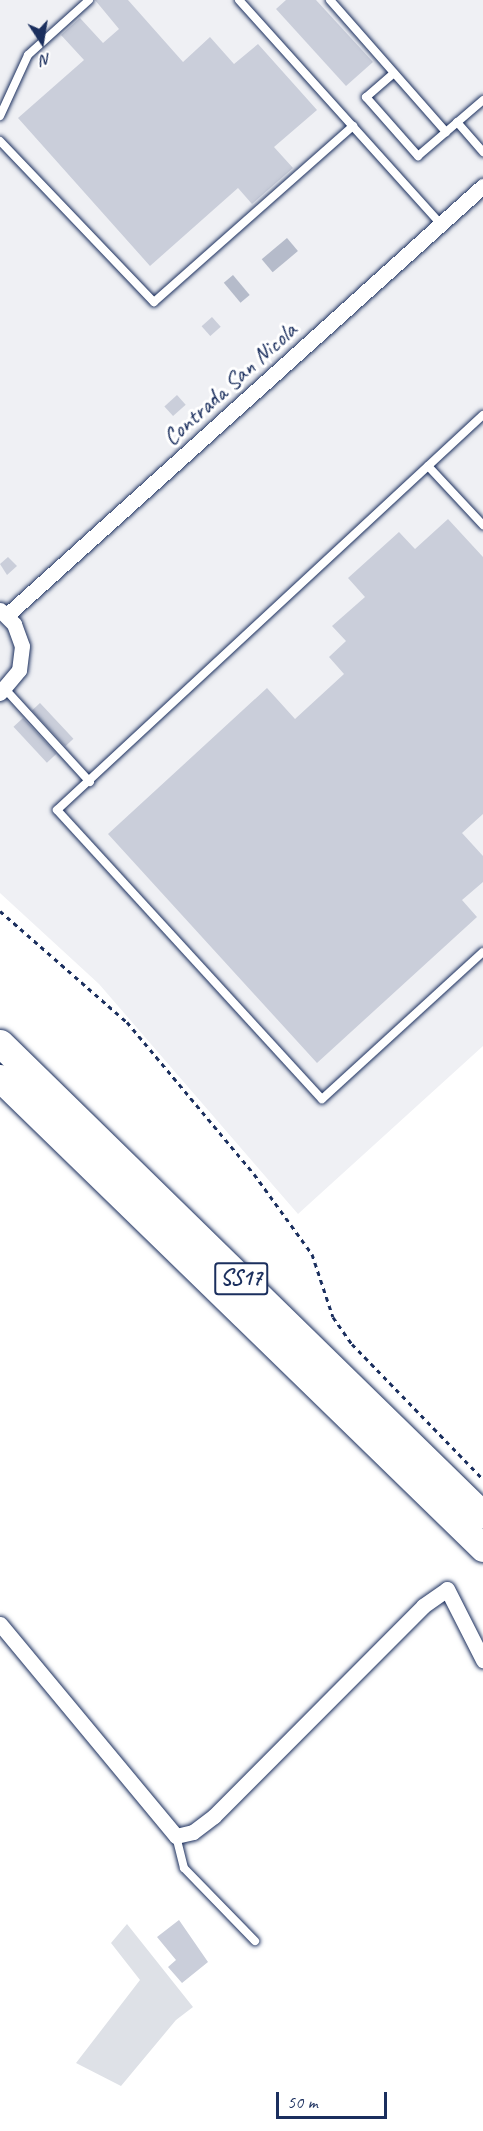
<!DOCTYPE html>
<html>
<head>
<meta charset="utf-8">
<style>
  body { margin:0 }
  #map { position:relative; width:483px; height:2131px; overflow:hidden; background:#fff; font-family:Caveat,sans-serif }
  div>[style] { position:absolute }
  .built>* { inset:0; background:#eff0f4 }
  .green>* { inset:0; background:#dee1e7 }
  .water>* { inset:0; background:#b5bbca; transform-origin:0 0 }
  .building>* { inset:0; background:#caceda; transform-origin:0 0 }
  .path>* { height:3px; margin-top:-1.5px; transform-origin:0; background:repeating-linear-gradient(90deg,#1b2f5e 0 4.5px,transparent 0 9px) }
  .roads { filter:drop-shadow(0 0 2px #1b2f5e) drop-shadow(0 0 2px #1b2f5e) }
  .lane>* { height:8px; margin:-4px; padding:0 4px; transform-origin:4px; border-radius:4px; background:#fff }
  .street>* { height:15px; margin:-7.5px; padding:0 7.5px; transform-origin:7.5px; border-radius:7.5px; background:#fff }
  .highway>* { height:27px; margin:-13.5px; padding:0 13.5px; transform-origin:13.5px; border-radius:13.5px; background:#fff }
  span { translate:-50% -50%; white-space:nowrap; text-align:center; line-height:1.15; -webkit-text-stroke:6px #fff; paint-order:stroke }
  .shield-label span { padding:2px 4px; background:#fff; border:2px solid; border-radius:4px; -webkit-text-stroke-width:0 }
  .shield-label { font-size:22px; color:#1b2f5e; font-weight:700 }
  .street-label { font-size:24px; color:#1b2f5e }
  .north { position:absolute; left:12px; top:12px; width:60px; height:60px; -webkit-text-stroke:4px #fff; paint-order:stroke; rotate:168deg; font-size:16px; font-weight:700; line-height:24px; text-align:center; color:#1b2f5e }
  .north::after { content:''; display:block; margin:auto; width:21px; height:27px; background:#1b2f5e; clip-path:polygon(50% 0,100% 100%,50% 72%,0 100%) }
  .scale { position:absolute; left:276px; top:2092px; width:111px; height:27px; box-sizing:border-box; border:3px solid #1b2f5e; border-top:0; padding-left:8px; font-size:18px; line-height:21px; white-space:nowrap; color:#1b2f5e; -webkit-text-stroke:4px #fff; paint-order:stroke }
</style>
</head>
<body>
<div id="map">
  <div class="built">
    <i style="clip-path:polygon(0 0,483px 0,483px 1046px,298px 1214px,99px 984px,0 893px)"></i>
  </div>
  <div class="green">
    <i style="clip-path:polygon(127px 1924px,193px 2007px,176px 2020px,121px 2086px,76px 2063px,140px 1980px,111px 1943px)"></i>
  </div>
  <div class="water">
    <i style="left:287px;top:238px;width:17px;height:33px;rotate:50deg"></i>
    <i style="left:233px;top:275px;width:26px;height:12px;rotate:50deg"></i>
  </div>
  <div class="building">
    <i style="clip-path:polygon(95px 0,128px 0,183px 62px,210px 37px,234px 64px,258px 44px,317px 110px,274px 147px,293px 168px,252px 204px,238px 188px,150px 266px,18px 118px,84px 60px,61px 35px,80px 18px,103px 43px,119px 29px)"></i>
    <i style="clip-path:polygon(286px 0,316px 0,373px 62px,346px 86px,276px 9px)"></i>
    <i style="left:212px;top:317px;width:13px;height:14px;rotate:48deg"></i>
    <i style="left:177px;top:395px;width:13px;height:17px;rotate:48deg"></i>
    <i style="clip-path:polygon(448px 519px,483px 557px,483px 814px,462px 833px,483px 856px,483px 882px,462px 900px,477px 917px,317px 1063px,108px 834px,267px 688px,295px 719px,344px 674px,329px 657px,346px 641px,332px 626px,365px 597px,348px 578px,399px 532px,415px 549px)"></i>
    <i style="clip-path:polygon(8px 557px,17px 566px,7px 575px,0 564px)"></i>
    <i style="left:40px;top:703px;width:49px;height:11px;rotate:47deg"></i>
    <i style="left:23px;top:718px;width:49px;height:13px;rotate:47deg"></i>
    <i style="clip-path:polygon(179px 1920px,208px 1962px,182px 1983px,168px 1967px,176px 1960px,157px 1937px)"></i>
  </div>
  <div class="path">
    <i style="left:0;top:911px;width:169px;rotate:41.2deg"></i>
    <i style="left:127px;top:1022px;width:198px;rotate:50.1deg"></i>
    <i style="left:254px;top:1174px;width:99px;rotate:54.1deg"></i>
    <i style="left:312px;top:1254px;width:66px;rotate:71.6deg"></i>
    <i style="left:333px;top:1317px;width:33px;rotate:55deg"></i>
    <i style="left:352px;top:1344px;width:188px;rotate:45.9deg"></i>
  </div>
  <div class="roads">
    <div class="lane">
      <i style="left:239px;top:0;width:302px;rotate:48deg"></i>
      <i style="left:330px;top:0;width:176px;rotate:48.7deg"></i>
      <i style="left:394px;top:73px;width:37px;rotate:139deg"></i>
      <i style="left:366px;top:97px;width:79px;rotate:48.6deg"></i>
      <i style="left:418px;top:156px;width:86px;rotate:-40.7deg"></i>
      <i style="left:0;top:116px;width:67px;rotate:-65.3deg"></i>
      <i style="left:28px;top:55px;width:82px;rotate:-42deg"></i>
      <i style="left:457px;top:122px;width:40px;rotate:49deg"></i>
      <i style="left:0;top:141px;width:223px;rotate:46.3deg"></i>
      <i style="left:154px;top:302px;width:266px;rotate:-41.5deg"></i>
      <i style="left:483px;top:415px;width:581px;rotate:137.16deg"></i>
      <i style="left:57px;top:810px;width:392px;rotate:47.5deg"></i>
      <i style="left:322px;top:1099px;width:218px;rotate:-42.4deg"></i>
      <i style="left:428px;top:466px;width:81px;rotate:47deg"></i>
      <i style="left:5px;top:689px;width:126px;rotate:47.6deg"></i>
      <i style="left:176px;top:1836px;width:33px;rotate:76deg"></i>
      <i style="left:184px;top:1868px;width:102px;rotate:45.8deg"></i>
    </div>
    <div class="street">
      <i style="left:0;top:610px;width:20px;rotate:45deg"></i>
      <i style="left:14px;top:624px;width:23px;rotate:70deg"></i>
      <i style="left:22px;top:646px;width:24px;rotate:97deg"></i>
      <i style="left:19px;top:670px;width:30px;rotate:130deg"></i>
      <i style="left:7px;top:615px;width:641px;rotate:-42.03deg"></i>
      <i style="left:0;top:1624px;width:276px;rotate:50.3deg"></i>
      <i style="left:176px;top:1836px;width:17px;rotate:-13deg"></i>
      <i style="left:193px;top:1832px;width:26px;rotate:-37deg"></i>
      <i style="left:214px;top:1816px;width:296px;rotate:-45.1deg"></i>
      <i style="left:423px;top:1606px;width:29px;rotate:-35deg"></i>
      <i style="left:447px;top:1589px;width:80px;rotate:63.1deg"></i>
    </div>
    <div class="highway">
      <i style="left:0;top:1043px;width:675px;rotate:44.34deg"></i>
      <i style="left:0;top:1078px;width:674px;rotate:44.22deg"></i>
    </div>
  </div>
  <div class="shield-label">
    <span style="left:241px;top:1279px">SS17</span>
  </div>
  <div class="street-label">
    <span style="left:230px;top:384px;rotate:-42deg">Contrada San Nicola</span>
  </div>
  <div class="north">N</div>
  <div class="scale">50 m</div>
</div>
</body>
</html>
